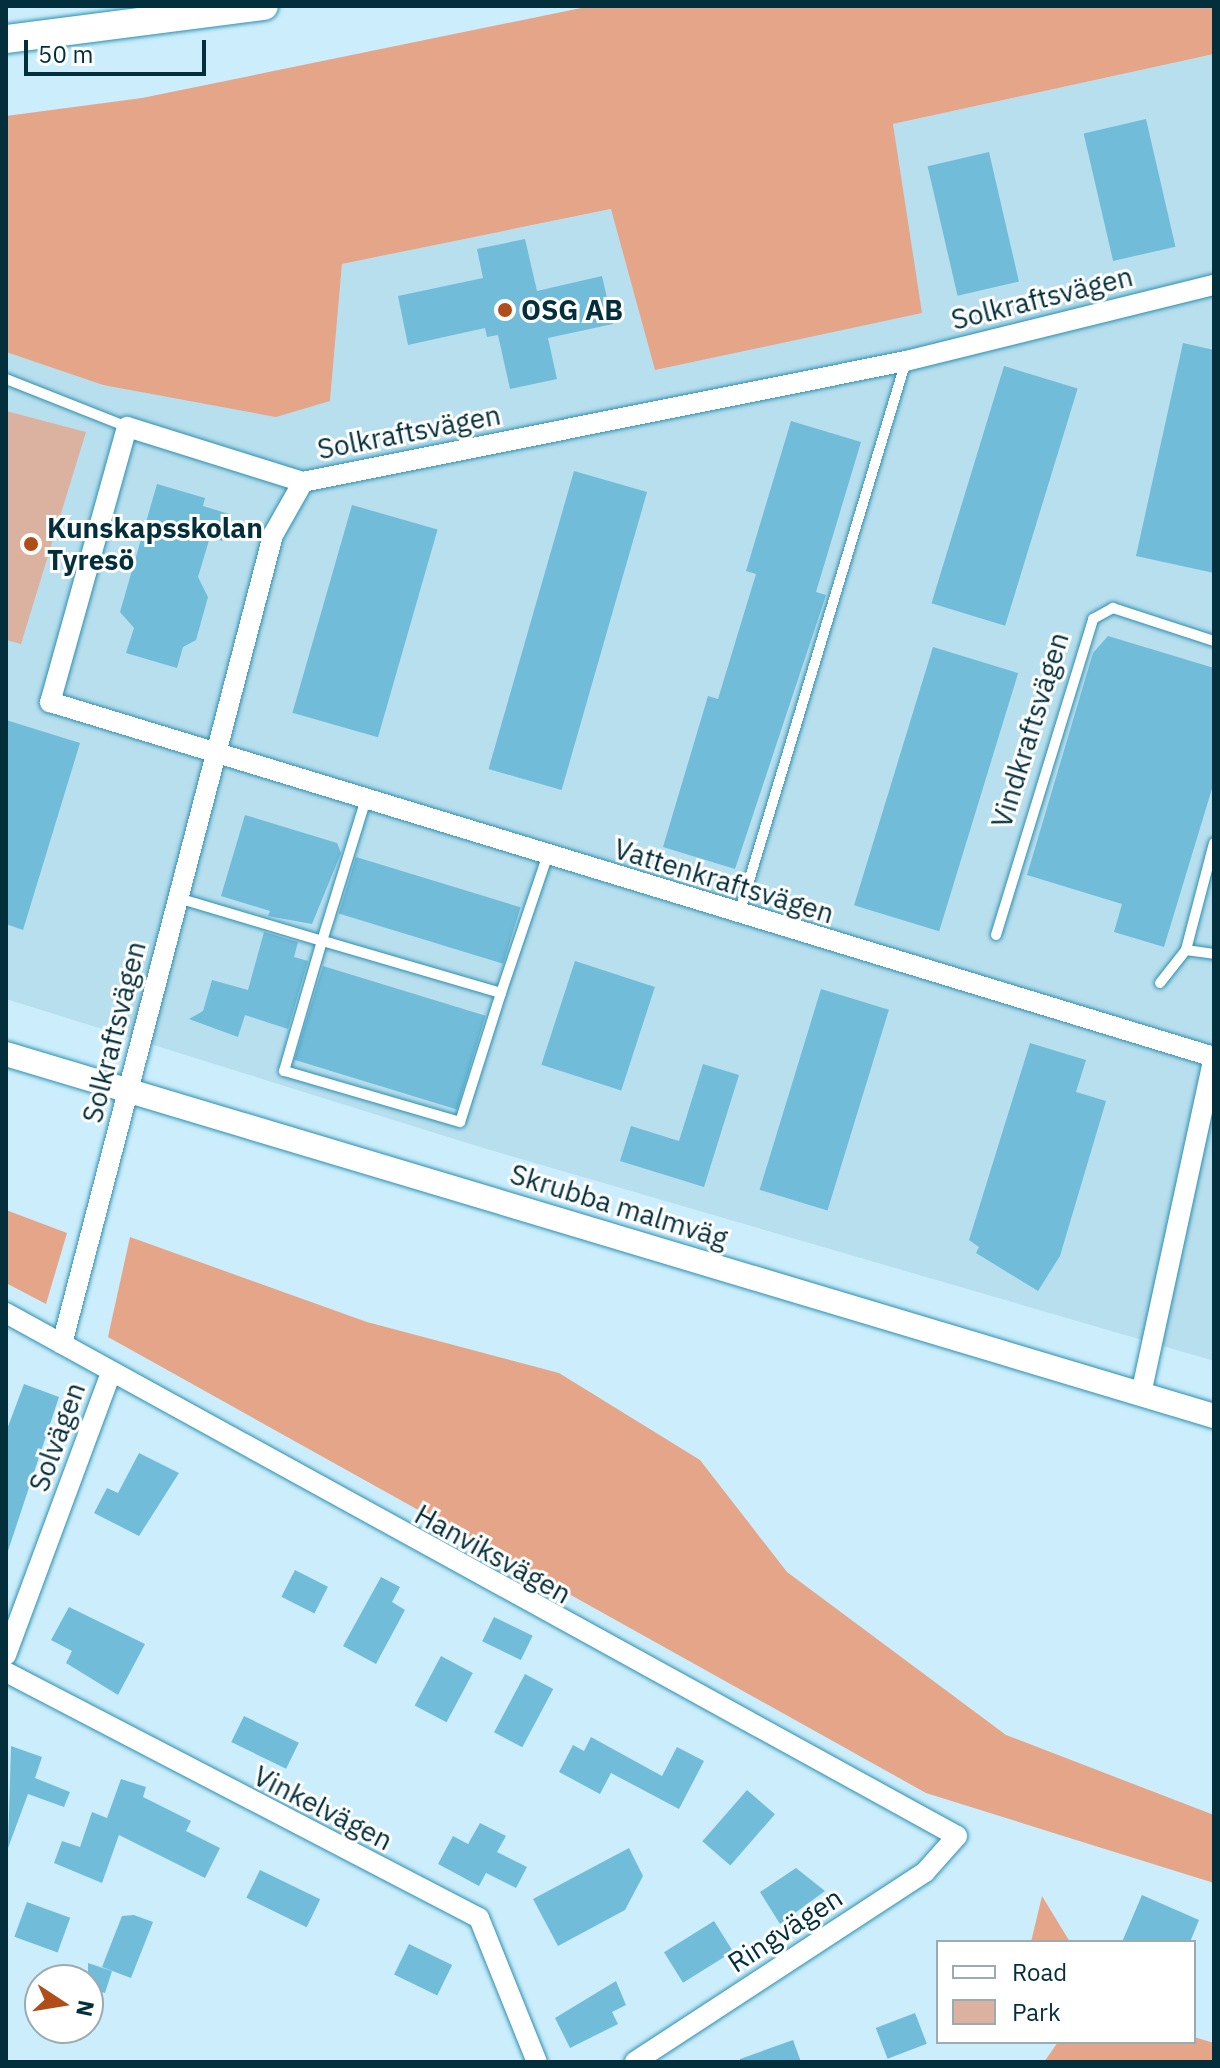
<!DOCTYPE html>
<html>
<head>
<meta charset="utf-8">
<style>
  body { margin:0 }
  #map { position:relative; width:1220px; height:2068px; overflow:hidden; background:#cceefc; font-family:"IBM Plex Sans",sans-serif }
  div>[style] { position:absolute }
  .built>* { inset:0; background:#b8dfee }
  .green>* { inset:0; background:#dbb2a0 }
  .forest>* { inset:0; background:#e4a589 }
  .building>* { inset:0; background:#71bcd9; transform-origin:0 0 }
  .roads { filter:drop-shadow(0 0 2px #2e90b1) drop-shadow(0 0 2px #2e90b1) }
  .service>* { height:10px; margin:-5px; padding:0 5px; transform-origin:5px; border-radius:5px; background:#fff }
  .minor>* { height:20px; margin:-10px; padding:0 10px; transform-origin:10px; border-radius:10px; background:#fff }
  .tertiary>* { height:24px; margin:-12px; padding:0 12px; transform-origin:12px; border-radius:12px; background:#fff }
  .secondary>* { height:28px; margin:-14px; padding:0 14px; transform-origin:14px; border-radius:14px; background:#fff }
  .dots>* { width:22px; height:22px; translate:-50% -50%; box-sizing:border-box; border:4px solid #fff; border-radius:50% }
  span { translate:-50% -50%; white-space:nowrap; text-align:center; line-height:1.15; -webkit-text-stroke:6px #fff; paint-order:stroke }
  .street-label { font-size:28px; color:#032e3b }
  .poi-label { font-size:28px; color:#032e3b; font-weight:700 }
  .left { translate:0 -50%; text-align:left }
  .frame { position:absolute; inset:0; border:8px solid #032e3b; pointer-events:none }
  .legend { position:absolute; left:936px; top:1940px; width:260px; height:104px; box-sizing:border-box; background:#fff; border:2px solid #9aabb1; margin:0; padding:10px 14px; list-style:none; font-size:24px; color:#032e3b }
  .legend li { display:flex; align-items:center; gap:16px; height:40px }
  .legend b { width:40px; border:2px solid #9aabb1 }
  .north { position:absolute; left:24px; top:1964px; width:80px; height:80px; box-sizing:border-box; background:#fff; border:2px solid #9aabb1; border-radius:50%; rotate:102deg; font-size:22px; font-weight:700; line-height:32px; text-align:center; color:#032e3b }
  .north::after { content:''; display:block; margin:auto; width:28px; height:36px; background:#b04d18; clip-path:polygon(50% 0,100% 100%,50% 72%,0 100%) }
  .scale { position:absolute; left:24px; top:40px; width:182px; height:36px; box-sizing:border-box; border:4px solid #032e3b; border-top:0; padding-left:10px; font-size:24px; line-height:28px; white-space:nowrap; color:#032e3b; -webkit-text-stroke:6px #fff; paint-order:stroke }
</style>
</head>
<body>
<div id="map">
  <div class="built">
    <i style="clip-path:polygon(1214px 54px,1214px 1361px,480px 1147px,6px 999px,6px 352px,103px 385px,330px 401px,342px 264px,612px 209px,921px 313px,893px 124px)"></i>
  </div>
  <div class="green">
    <i style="clip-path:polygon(6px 411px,86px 432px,21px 644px,6px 640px)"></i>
  </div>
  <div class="forest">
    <i style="clip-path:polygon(591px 6px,1214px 6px,1214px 54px,893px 124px,922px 313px,655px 370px,611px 209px,342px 264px,330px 401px,276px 417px,103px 385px,6px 352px,6px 116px,142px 98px)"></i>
    <i style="clip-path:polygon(6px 1210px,67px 1233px,46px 1304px,6px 1283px)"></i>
    <i style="clip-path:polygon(130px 1237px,367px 1322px,559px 1373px,700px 1460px,787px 1572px,1006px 1735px,1214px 1815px,1214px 1883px,926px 1793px,108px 1337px)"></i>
    <i style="clip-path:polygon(1042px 1896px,1070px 1942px,1031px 1942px)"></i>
    <i style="clip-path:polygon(1194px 2037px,1214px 2043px,1214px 2062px,1044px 2062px,1058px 2042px)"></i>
  </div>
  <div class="building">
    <i style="left:1146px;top:119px;width:131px;height:64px;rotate:77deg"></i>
    <i style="left:989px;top:152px;width:133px;height:63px;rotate:77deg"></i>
    <i style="clip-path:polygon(525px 239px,537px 291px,602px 276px,613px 324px,548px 338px,557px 379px,510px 389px,498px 335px,487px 337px,485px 328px,408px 345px,398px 296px,483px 278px,477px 249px)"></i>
    <i style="clip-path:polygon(1183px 343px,1214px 350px,1214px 573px,1136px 556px)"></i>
    <i style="left:1004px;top:366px;width:77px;height:248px;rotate:17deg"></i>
    <i style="clip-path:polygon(791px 421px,861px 442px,816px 592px,826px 595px,735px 869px,663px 847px,708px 696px,718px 699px,756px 574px,746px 571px)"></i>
    <i style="left:574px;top:471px;width:76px;height:310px;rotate:16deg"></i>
    <i style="clip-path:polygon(157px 484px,205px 498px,203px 506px,229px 514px,222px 541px,210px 537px,198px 577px,208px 597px,196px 640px,183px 647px,177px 668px,126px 653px,134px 628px,120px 612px)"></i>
    <i style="left:352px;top:505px;width:89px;height:216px;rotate:16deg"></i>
    <i style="clip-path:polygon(1108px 636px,1214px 668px,1214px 782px,1164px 947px,1114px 932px,1122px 904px,1027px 875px,1093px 653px)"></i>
    <i style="left:933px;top:647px;width:89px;height:270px;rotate:17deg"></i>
    <i style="clip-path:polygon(6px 720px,80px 743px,23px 930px,6px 924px)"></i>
    <i style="clip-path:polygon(245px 815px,337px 843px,341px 853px,312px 924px,268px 916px,270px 911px,221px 896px)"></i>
    <i style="left:356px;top:857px;width:172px;height:59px;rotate:17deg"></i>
    <i style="clip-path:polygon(264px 932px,298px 942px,294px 957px,308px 961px,288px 1029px,245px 1015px,238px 1037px,189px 1019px,203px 1011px,212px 980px,248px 990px)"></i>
    <i style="left:575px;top:961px;width:84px;height:109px;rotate:18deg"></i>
    <i style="left:323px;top:966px;width:170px;height:98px;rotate:17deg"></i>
    <i style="left:821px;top:989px;width:71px;height:210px;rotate:17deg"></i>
    <i style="clip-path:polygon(1030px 1043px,1086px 1060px,1076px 1092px,1106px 1101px,1060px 1256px,1038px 1291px,976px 1253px,979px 1247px,969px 1240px)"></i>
    <i style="clip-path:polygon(703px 1064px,739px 1075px,704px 1187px,620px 1161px,631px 1126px,679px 1141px)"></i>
    <i style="clip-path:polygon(24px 1384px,59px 1397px,8px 1551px,6px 1432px)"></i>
    <i style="clip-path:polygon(139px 1453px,179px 1473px,139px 1536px,94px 1513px,107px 1488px,118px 1493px)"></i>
    <i style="left:295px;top:1570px;width:37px;height:30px;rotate:27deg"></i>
    <i style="clip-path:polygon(381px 1577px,400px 1587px,392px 1602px,405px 1610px,376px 1664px,343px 1646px)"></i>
    <i style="clip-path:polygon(69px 1607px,145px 1644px,118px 1695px,66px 1663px,72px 1651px,51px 1640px)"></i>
    <i style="left:494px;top:1617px;width:43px;height:27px;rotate:26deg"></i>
    <i style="left:441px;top:1656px;width:36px;height:56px;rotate:28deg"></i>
    <i style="left:525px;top:1674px;width:32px;height:66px;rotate:28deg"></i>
    <i style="left:244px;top:1716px;width:61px;height:29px;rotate:26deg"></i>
    <i style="clip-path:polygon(591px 1737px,662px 1776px,677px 1747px,704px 1761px,679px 1809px,611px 1773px,600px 1794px,559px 1772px,573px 1745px,584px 1751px)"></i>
    <i style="clip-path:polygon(11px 1746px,42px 1757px,35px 1778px,70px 1792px,64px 1807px,28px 1794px,8px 1848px)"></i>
    <i style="clip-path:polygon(121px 1779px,146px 1787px,143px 1797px,191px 1821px,186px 1831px,220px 1848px,205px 1878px,119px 1835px,102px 1883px,54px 1863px,62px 1841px,80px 1847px,92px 1812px,107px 1818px)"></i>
    <i style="left:747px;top:1790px;width:37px;height:68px;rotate:41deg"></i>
    <i style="clip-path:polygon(480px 1823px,506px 1836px,497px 1852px,527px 1867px,516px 1888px,486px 1873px,479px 1886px,438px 1864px,453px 1836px,468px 1844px)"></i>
    <i style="clip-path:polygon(629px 1848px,643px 1876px,625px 1910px,558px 1946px,533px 1899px)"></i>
    <i style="clip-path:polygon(796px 1868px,825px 1891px,780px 1924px,760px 1892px)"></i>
    <i style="left:260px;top:1870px;width:67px;height:31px;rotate:26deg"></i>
    <i style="clip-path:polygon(1142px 1895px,1199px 1920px,1190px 1942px,1122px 1942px)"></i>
    <i style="left:27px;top:1902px;width:46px;height:37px;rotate:20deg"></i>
    <i style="clip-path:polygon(134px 1915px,153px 1922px,131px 1978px,102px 1967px,122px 1916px)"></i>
    <i style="left:714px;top:1921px;width:36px;height:59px;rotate:58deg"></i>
    <i style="left:409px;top:1944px;width:48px;height:34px;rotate:26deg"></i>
    <i style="clip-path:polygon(88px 1963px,112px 1971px,105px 1993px,88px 1988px)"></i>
    <i style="clip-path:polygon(616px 1981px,626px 2005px,612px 2012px,618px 2024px,570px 2048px,555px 2018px)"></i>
    <i style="left:915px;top:2013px;width:33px;height:42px;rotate:69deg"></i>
    <i style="clip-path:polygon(793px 2040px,801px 2062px,740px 2062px,740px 2059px)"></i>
  </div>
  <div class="roads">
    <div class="service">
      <i style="left:6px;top:379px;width:130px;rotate:21.6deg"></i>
      <i style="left:1214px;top:843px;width:111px;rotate:104.7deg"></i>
      <i style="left:1186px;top:950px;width:28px;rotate:8deg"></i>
      <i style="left:178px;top:898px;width:150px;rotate:16.6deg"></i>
      <i style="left:322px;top:941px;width:8px;rotate:14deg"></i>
      <i style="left:330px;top:943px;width:178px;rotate:16.3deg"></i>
      <i style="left:501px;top:993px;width:135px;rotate:107.6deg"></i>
      <i style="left:460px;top:1122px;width:183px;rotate:-163.8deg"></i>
      <i style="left:284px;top:1071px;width:135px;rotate:-73.7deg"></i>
      <i style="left:322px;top:941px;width:145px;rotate:-72.8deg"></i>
      <i style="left:739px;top:914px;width:578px;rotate:-73.2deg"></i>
      <i style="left:996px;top:935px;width:331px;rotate:-72.9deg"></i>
      <i style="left:1093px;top:619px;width:23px;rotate:-29deg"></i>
      <i style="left:1113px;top:608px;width:106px;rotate:18.1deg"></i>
      <i style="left:1160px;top:983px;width:42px;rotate:-51.8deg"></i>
      <i style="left:501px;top:993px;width:144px;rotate:-71.3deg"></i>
    </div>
    <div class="minor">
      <i style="left:303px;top:482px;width:184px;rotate:-162.6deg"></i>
      <i style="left:127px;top:427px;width:286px;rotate:105.6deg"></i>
      <i style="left:50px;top:702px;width:1217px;rotate:16.96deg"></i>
      <i style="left:6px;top:1313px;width:1085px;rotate:28.81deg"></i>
      <i style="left:957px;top:1836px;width:48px;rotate:131.6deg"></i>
      <i style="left:925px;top:1872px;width:347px;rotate:146.8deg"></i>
      <i style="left:62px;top:1344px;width:836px;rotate:-75.38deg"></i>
      <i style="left:273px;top:535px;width:61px;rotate:-60.5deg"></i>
      <i style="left:303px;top:482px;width:615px;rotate:-11.35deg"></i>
      <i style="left:906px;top:361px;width:317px;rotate:-13.9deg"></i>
      <i style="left:1141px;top:1394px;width:345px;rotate:-77.8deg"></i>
      <i style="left:6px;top:1655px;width:301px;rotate:-69.6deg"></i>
      <i style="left:6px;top:1672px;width:533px;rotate:27.48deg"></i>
      <i style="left:479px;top:1918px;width:155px;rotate:68.1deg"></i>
    </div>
    <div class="tertiary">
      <i style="left:6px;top:1054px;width:1261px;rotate:16.68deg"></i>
    </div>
    <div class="secondary">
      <i style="left:6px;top:39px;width:260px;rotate:-7.3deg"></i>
    </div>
  </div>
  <div class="dots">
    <i style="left:505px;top:310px;background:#b04d18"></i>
    <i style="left:31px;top:544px;background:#b04d18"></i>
  </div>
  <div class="street-label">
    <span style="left:1042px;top:298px;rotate:-14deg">Solkraftsvägen</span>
    <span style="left:409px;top:432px;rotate:-11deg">Solkraftsvägen</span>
    <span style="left:1030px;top:730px;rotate:-73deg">Vindkraftsvägen</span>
    <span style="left:724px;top:881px;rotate:17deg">Vattenkraftsvägen</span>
    <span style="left:114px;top:1032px;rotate:-76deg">Solkraftsvägen</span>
    <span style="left:619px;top:1206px;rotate:17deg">Skrubba malmväg</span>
    <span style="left:57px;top:1437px;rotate:-70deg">Solvägen</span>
    <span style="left:493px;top:1554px;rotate:29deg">Hanviksvägen</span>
    <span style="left:323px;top:1808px;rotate:27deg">Vinkelvägen</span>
    <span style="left:785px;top:1930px;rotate:-33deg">Ringvägen</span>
  </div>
  <div class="poi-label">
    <span class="left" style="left:521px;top:310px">OSG AB</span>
    <span class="left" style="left:47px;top:544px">Kunskapsskolan<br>Tyresö</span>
  </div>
  <div class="frame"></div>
  <ul class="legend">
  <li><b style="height:10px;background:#fff"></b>Road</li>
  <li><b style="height:22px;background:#dbb2a0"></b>Park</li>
  </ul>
  <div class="north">N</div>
  <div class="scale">50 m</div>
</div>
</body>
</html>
